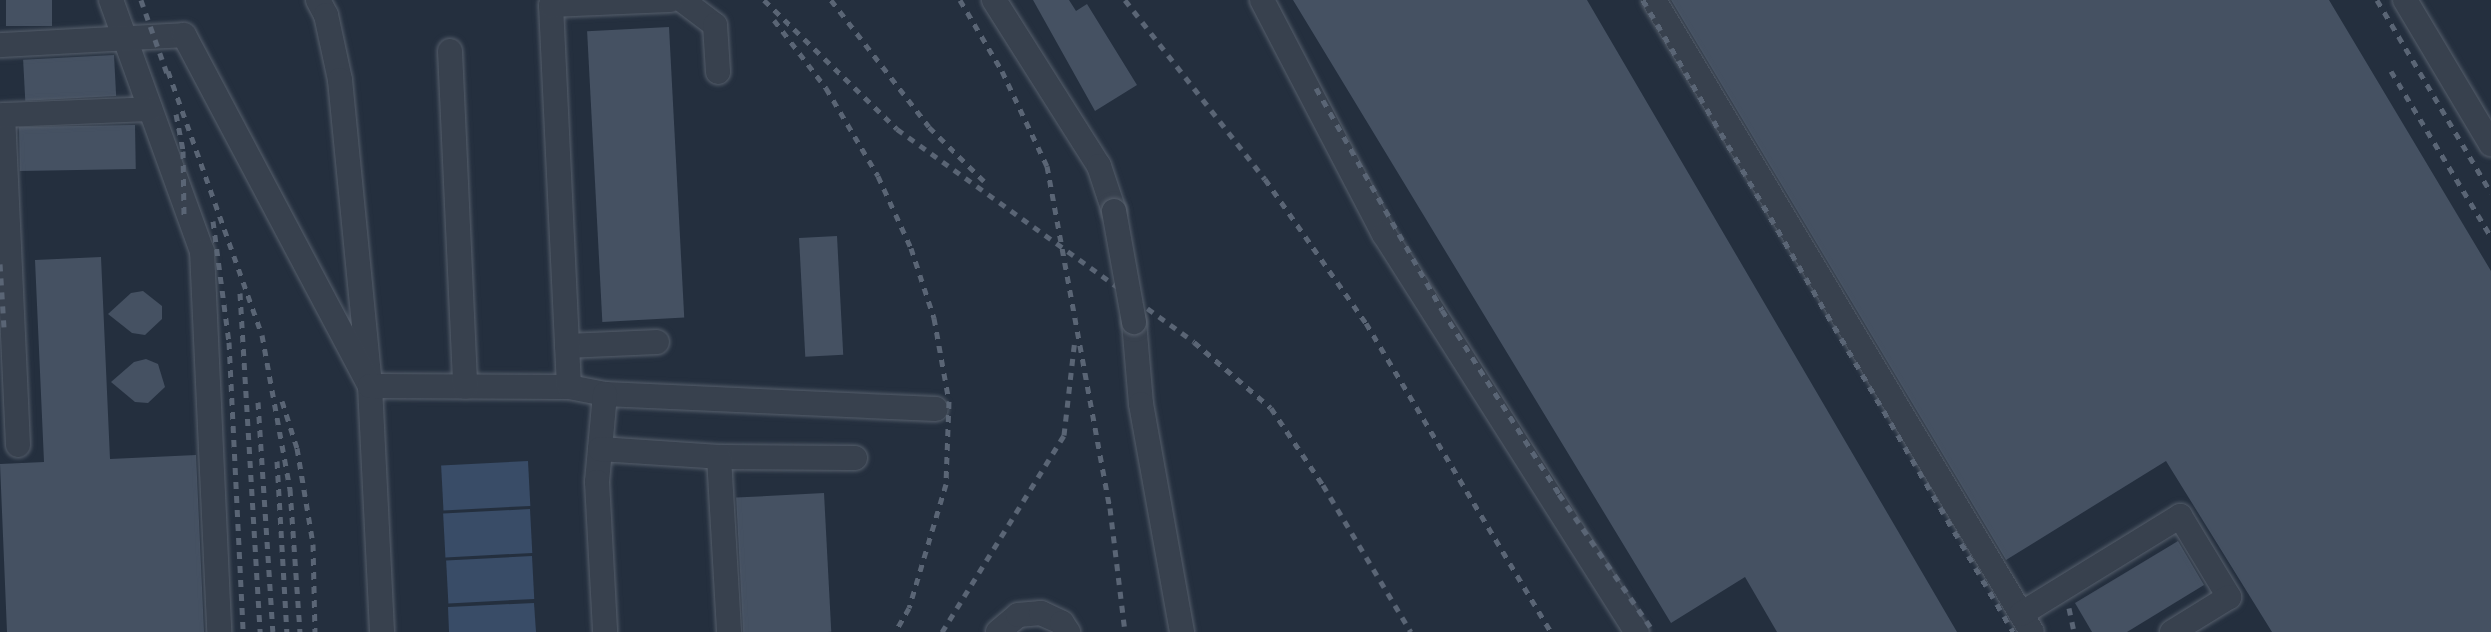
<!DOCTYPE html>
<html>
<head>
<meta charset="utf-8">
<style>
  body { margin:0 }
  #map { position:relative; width:2491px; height:632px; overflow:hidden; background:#242f3e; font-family:"Work Sans",sans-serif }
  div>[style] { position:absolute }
  .water>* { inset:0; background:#394c67; transform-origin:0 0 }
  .building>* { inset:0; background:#455162; transform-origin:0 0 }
  .roads { filter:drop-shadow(0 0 2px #565f6c) drop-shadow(0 0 2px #565f6c) }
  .minor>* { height:24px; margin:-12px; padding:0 12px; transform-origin:12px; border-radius:12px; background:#38414e }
  .rail>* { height:5px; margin-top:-2.5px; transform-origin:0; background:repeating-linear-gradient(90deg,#5a6575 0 7px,transparent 0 14px) }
  .bridges { filter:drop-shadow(0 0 2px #565f6c) drop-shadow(0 0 2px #565f6c) }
  .minor-bridge>* { height:24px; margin:-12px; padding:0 12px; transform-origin:12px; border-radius:12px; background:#38414e }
  span { translate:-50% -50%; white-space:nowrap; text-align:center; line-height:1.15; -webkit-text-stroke:5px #1d2633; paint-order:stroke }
</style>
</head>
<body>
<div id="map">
  <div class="water">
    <i style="left:528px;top:461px;width:45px;height:87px;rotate:87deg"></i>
    <i style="left:530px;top:509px;width:44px;height:87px;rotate:87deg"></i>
    <i style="left:532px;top:556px;width:43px;height:86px;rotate:87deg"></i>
    <i style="clip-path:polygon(534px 603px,536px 632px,449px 632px,448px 607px)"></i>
  </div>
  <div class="building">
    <i style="left:6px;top:0;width:46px;height:26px"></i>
    <i style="clip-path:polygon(1033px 0,1069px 0,1076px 11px,1087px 4px,1137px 85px,1095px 111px)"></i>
    <i style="clip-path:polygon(1293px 0,1587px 0,1957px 632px,1777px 632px,1745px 577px,1671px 623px)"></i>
    <i style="clip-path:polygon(1671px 0,2329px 0,2491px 271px,2491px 632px,2272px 632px,2166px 461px,2006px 560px)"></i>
    <i style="left:669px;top:27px;width:291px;height:82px;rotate:87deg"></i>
    <i style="left:114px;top:55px;width:41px;height:91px;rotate:87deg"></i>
    <i style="left:135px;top:125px;width:44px;height:116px;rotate:89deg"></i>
    <i style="left:837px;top:236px;width:119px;height:38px;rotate:87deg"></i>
    <i style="clip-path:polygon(101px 257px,110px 459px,196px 455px,204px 632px,7px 632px,0 464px,44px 462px,35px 260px)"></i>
    <i style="clip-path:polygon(143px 291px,162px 306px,162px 319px,145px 335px,132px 333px,108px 314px,131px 293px)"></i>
    <i style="clip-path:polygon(146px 359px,158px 364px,165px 387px,148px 403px,135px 402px,111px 382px,134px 362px)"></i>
    <i style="left:824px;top:493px;width:139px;height:88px;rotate:87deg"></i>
    <i style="clip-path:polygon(2178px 541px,2204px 585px,2127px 632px,2092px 632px,2075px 603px)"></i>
  </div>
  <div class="roads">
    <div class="minor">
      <i style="left:111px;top:0;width:267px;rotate:70.1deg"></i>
      <i style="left:202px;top:251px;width:381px;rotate:87.4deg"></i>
      <i style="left:318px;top:0;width:17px;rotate:62deg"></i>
      <i style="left:326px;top:15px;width:66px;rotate:77.8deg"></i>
      <i style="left:340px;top:80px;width:307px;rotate:84.4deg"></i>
      <i style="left:370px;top:386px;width:246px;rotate:87.2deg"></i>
      <i style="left:682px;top:0;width:41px;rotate:37.1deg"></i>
      <i style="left:715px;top:25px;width:47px;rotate:86.3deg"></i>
      <i style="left:994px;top:0;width:196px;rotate:57.7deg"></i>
      <i style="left:1099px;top:166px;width:47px;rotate:71.6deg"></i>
      <i style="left:1262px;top:0;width:264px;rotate:62.5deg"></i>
      <i style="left:1384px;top:234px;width:472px;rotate:57.6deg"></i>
      <i style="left:1654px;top:0;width:736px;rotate:59.12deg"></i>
      <i style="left:2405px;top:0;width:168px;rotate:59.2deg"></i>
      <i style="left:0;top:45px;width:184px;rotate:-3.1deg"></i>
      <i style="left:184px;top:35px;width:397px;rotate:62.1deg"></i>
      <i style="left:370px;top:386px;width:199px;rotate:0.3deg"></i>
      <i style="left:569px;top:387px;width:37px;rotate:11deg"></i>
      <i style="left:605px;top:394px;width:331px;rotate:2.6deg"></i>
      <i style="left:450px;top:51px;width:336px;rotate:87.4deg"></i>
      <i style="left:1134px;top:322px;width:82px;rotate:85.1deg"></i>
      <i style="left:1141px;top:404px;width:232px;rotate:79.8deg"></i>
      <i style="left:567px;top:346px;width:90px;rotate:-2.5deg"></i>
      <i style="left:569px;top:387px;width:382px;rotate:-92.7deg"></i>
      <i style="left:551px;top:5px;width:119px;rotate:-2.4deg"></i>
      <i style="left:605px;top:394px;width:88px;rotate:95.2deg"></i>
      <i style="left:597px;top:482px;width:150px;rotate:86.9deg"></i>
      <i style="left:18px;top:445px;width:330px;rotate:-92.6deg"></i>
      <i style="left:3px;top:115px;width:147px;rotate:-2.3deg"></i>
      <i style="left:600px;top:449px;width:119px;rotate:3.8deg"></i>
      <i style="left:719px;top:457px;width:136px;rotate:0.4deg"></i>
      <i style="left:719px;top:457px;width:175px;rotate:86.7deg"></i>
      <i style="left:2021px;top:614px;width:187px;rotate:-31.6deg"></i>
      <i style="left:2180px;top:516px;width:95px;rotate:58.8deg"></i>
      <i style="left:2229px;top:597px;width:67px;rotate:148.4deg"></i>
      <i style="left:998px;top:632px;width:26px;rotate:-40deg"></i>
      <i style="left:1018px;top:615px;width:23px;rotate:-5deg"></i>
      <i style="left:1041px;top:613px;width:23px;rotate:25deg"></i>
      <i style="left:1062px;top:623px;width:11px;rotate:56deg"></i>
    </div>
  </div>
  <div class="rail">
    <i style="left:141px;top:0;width:84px;rotate:70.5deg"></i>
    <i style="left:764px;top:0;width:185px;rotate:44.1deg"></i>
    <i style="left:897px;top:129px;width:365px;rotate:35.6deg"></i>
    <i style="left:1194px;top:342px;width:101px;rotate:40.6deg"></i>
    <i style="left:1271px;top:408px;width:93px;rotate:56deg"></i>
    <i style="left:1323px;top:485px;width:171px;rotate:59.1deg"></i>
    <i style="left:831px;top:0;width:160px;rotate:52.3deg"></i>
    <i style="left:929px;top:127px;width:77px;rotate:44.5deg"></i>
    <i style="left:960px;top:0;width:82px;rotate:59.4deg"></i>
    <i style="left:1002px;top:71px;width:105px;rotate:64.7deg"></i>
    <i style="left:1047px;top:166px;width:348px;rotate:79.6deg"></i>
    <i style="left:1110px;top:508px;width:125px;rotate:83.1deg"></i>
    <i style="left:1125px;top:0;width:227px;rotate:52deg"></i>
    <i style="left:1265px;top:179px;width:176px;rotate:55deg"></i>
    <i style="left:1366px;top:323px;width:360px;rotate:59.1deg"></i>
    <i style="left:1643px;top:0;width:732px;rotate:59.65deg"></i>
    <i style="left:2377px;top:0;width:224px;rotate:59.4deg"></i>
    <i style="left:774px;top:20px;width:86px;rotate:52.6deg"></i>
    <i style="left:826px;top:88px;width:102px;rotate:59.4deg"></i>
    <i style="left:878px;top:176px;width:79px;rotate:65.4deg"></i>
    <i style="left:911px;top:248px;width:74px;rotate:71.8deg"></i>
    <i style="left:934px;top:318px;width:84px;rotate:79.8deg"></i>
    <i style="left:949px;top:401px;width:83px;rotate:92.1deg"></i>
    <i style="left:946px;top:484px;width:129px;rotate:106.6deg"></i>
    <i style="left:909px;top:608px;width:28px;rotate:120deg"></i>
    <i style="left:168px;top:71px;width:280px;rotate:70.4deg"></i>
    <i style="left:262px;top:335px;width:157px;rotate:79.7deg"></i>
    <i style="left:290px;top:489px;width:143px;rotate:86deg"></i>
    <i style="left:2391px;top:71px;width:194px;rotate:58.9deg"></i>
    <i style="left:1316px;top:88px;width:255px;rotate:60.4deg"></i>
    <i style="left:1442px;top:310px;width:218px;rotate:57.5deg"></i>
    <i style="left:1559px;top:494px;width:168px;rotate:55.5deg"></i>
    <i style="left:176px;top:114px;width:38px;rotate:79deg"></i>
    <i style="left:183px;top:151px;width:67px;rotate:89.1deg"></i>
    <i style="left:213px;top:221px;width:122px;rotate:82.5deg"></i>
    <i style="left:229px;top:342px;width:290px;rotate:87.2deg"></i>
    <i style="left:0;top:264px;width:63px;rotate:86.4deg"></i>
    <i style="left:240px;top:293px;width:340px;rotate:86.6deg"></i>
    <i style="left:282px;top:401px;width:49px;rotate:72.3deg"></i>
    <i style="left:297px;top:448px;width:97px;rotate:80.5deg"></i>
    <i style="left:313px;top:544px;width:88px;rotate:88.7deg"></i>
    <i style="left:258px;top:402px;width:230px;rotate:86.3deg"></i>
    <i style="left:277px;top:461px;width:171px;rotate:86.7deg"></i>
    <i style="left:2069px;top:608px;width:25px;rotate:78deg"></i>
    <i style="left:942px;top:632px;width:232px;rotate:-58.2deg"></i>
    <i style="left:1064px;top:435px;width:98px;rotate:-83.5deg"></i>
  </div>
  <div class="bridges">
    <div class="minor-bridge">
      <i style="left:1114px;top:211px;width:113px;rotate:79.8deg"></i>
    </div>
  </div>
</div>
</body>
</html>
